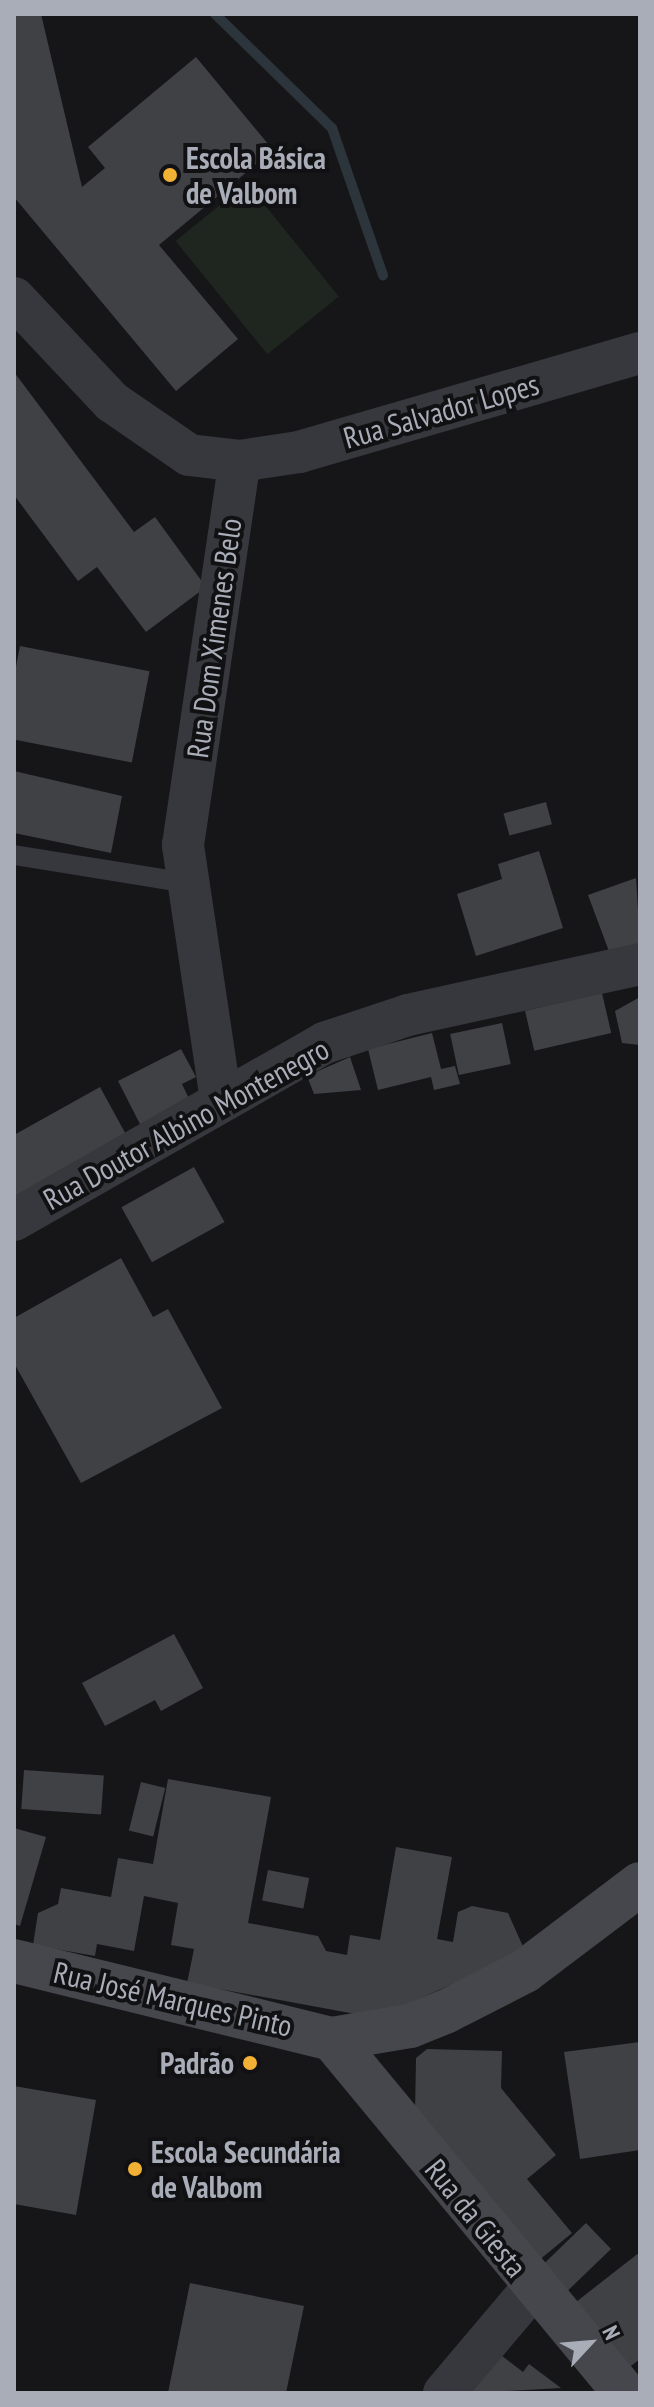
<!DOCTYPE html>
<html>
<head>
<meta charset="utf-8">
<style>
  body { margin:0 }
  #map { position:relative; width:654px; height:2407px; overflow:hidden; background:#161618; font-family:"PT Sans Narrow",sans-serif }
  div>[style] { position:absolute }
  .green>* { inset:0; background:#1e261f; transform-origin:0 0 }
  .stream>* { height:10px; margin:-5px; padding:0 5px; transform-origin:5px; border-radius:5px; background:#2c353c }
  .building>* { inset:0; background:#404145; transform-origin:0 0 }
  .lane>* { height:20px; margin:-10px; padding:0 10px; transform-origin:10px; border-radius:10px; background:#37383d }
  .street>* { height:42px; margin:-21px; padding:0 21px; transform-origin:21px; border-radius:21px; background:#37383d }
  .secondary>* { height:44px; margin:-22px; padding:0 22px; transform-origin:22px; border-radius:22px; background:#45474d }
  .dots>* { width:22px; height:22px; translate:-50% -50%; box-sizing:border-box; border:4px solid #111113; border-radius:50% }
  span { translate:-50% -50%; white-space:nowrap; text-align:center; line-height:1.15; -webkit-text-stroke:8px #111113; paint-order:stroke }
  .poi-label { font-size:30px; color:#a8adb8; font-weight:700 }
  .left { translate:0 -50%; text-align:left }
  .right { translate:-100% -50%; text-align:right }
  .street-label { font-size:30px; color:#a8adb8 }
  .frame { position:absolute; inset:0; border:16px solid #a8adb8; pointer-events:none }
  .north { position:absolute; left:550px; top:2303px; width:80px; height:80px; -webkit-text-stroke:6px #111113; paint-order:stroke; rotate:64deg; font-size:22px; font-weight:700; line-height:32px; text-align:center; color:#a8adb8 }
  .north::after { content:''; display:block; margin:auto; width:28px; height:36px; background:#a8adb8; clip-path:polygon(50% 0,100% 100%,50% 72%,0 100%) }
</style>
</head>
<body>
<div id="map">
  <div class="green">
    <i style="left:247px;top:183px;width:146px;height:92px;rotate:51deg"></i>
  </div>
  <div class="stream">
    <i style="left:215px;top:14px;width:163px;rotate:44.3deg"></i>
    <i style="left:332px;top:128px;width:156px;rotate:70.9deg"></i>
  </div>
  <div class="building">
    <i style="clip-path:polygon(14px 14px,41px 14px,82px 187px,105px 168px,88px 147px,196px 57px,273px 150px,159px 245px,238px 339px,176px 391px,14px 197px)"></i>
    <i style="clip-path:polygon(14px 372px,134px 532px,155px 517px,206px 587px,146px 632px,97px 567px,78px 581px,14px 495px)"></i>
    <i style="left:20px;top:646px;width:132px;height:93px;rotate:11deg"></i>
    <i style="clip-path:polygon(14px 771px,122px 796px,111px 853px,14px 833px)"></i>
    <i style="left:546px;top:802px;width:23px;height:44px;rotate:75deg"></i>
    <i style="clip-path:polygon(539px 851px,563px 928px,476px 956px,457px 894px,502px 879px,498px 864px)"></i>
    <i style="clip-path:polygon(636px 878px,640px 943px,610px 954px,588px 895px)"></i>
    <i style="left:602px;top:993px;width:41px;height:79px;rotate:77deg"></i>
    <i style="clip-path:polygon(640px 997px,640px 1045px,622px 1043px,615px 1011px)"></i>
    <i style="left:502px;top:1023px;width:42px;height:53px;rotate:78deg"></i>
    <i style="clip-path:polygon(432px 1033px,441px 1069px,455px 1066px,460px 1084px,434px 1090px,431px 1077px,378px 1090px,368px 1049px)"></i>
    <i style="clip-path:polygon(181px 1049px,196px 1077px,182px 1084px,192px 1105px,143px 1130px,118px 1081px)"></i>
    <i style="clip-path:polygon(350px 1057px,361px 1090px,314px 1094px,307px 1076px)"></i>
    <i style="clip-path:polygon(100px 1087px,129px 1140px,14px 1202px,14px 1135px)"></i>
    <i style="left:194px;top:1167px;width:63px;height:83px;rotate:61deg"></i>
    <i style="clip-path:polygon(121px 1258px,153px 1317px,168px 1309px,222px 1408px,81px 1483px,14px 1363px,14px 1318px)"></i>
    <i style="clip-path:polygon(174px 1634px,203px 1688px,161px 1711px,155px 1700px,105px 1726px,82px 1683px)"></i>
    <i style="left:24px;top:1770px;width:80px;height:39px;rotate:4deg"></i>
    <i style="clip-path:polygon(168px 1779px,271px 1797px,248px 1923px,318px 1936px,326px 1951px,347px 1955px,350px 1935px,380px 1940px,396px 1847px,452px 1857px,437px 1939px,453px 1942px,458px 1912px,472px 1906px,508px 1913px,525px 1951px,377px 2018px,187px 1983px,194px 1949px,171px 1945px,178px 1903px,144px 1896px,134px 1951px,97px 1944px,95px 1956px,33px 1945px,38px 1913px,58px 1904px,61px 1888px,111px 1897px,118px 1858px,153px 1864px)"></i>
    <i style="left:141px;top:1782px;width:25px;height:50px;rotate:14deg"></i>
    <i style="clip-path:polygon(14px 1828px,46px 1837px,20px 1926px,14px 1924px)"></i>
    <i style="left:268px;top:1870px;width:42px;height:31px;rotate:11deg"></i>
    <i style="clip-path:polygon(640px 2042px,640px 2150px,580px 2159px,564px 2052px)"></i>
    <i style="clip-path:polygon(427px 2049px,502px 2051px,501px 2088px,556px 2155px,527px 2179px,572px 2233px,538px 2261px,415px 2112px,416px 2058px)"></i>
    <i style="clip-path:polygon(14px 2086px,96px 2100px,76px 2215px,14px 2204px)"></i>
    <i style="left:586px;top:2223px;width:36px;height:60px;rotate:46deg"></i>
    <i style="clip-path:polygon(640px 2252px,640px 2359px,627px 2369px,576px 2302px)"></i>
    <i style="clip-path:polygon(190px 2283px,304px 2306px,286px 2393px,168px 2393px)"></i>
    <i style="clip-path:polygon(498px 2353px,523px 2372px,529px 2364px,561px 2388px,469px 2393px)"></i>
  </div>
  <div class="lane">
    <i style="left:14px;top:855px;width:175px;rotate:9.2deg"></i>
  </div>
  <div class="street">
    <i style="left:14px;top:298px;width:143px;rotate:46.7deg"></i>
    <i style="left:112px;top:402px;width:93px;rotate:34.5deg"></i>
    <i style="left:189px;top:455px;width:51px;rotate:6.7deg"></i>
    <i style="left:240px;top:461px;width:60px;rotate:-8.7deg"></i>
    <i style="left:299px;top:452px;width:355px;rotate:-16.2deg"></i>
    <i style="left:221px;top:1100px;width:258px;rotate:-98.5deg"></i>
    <i style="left:183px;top:845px;width:388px;rotate:-81.6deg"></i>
    <i style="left:14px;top:1220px;width:357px;rotate:-29.7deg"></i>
    <i style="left:324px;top:1043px;width:89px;rotate:-18.4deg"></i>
    <i style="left:408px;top:1015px;width:238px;rotate:-12.4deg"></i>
    <i style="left:444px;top:2393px;width:136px;rotate:-49.8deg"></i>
  </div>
  <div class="secondary">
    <i style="left:14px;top:1961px;width:327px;rotate:13.8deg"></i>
    <i style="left:332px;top:2039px;width:460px;rotate:50.4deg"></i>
    <i style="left:332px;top:2039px;width:79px;rotate:-9.5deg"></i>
    <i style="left:410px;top:2026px;width:38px;rotate:-22deg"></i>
    <i style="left:445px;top:2012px;width:90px;rotate:-27.1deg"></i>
    <i style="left:525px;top:1971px;width:144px;rotate:-37.1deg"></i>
  </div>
  <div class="dots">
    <i style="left:170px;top:175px;background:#f2b134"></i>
    <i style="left:250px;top:2063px;background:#f2b134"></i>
    <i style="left:135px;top:2169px;background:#f2b134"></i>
  </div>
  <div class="poi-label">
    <span class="left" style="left:186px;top:175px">Escola Básica<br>de Valbom</span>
    <span class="right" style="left:234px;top:2063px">Padrão</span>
    <span class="left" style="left:151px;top:2169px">Escola Secundária<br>de Valbom</span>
  </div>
  <div class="street-label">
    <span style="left:441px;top:411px;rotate:-16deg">Rua Salvador Lopes</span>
    <span style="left:214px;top:638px;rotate:-82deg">Rua Dom Ximenes Belo</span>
    <span style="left:186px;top:1124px;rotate:-29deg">Rua Doutor Albino Montenegro</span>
    <span style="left:173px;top:1999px;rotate:13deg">Rua José Marques Pinto</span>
    <span style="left:476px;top:2218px;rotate:51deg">Rua da Giesta</span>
  </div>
  <div class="frame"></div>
  <div class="north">N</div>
</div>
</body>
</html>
